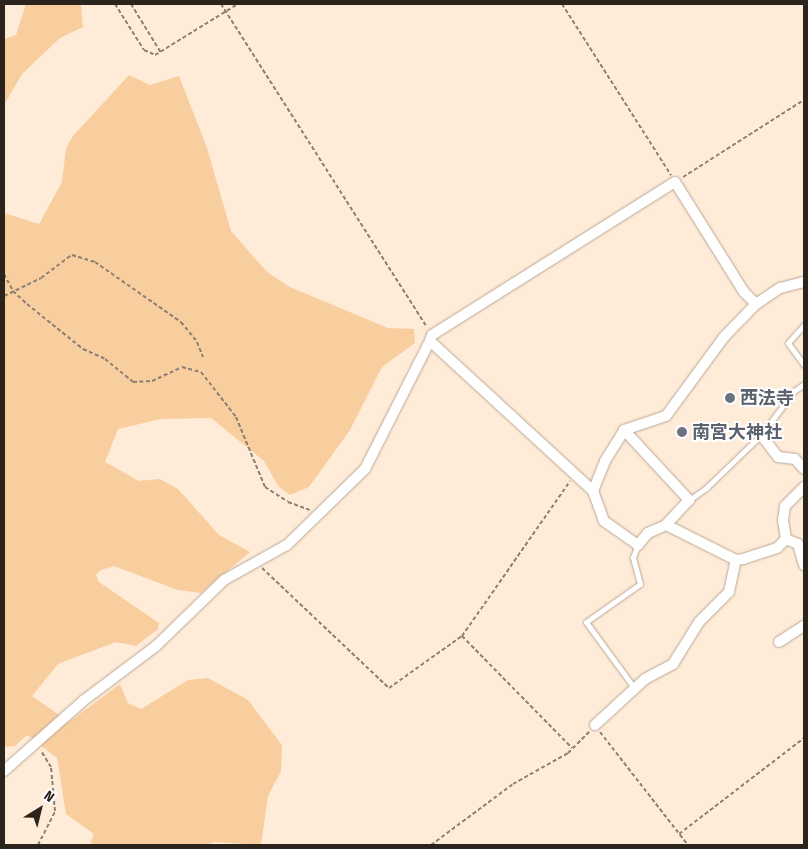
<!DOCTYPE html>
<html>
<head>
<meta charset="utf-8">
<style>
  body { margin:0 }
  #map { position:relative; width:808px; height:849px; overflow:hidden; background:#feebd8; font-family:"Fira Sans Condensed","Noto Sans JP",sans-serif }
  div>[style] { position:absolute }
  .green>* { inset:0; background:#f9ce9e }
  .path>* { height:2px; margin-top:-1px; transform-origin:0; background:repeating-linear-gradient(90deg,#8c8073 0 4px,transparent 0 6.5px) }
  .roads { filter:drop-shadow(0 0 1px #b9a895) drop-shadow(0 0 1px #b9a895) }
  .service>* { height:5px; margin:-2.5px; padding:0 2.5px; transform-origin:2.5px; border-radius:2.5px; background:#fff }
  .minor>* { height:10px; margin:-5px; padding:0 5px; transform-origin:5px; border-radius:5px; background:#fff }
  .dots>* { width:14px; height:14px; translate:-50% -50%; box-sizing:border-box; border:2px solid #fff; border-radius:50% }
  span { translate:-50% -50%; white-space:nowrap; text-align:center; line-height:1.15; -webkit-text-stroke:4px #fff; paint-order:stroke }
  .worship-label { font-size:18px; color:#5b616d; font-weight:700 }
  .left { translate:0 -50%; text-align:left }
  .frame { position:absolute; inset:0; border:5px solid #2a241c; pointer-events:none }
  .north { position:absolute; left:15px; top:784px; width:50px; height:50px; -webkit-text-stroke:4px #fff; paint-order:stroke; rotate:36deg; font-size:14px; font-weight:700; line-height:20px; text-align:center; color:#2a241c }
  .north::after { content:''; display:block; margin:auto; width:18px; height:22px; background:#2a241c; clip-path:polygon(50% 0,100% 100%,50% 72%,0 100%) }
</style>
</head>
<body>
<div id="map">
  <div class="green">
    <i style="clip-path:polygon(26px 4px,81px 4px,83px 27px,60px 38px,22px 74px,4px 105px,4px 39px,16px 35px)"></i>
    <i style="clip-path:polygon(129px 75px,150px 85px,179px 76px,207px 148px,231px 231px,267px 272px,290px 287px,388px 328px,414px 329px,415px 343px,382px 367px,350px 430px,309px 487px,290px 495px,278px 486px,264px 461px,211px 418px,161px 419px,118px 429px,105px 462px,139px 481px,160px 479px,178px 489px,219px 535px,250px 552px,201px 593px,178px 590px,114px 566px,101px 570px,96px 575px,99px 582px,159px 623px,158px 629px,136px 646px,116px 642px,58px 664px,32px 696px,69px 722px,120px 684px,128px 703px,141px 709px,188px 680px,208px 678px,248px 700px,282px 745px,281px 771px,268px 796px,261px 845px,214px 842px,206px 845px,90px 845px,94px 834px,66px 814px,57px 758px,27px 735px,15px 746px,4px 747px,4px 213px,39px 224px,62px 182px,66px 148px,73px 136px)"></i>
  </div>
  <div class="path">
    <i style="left:115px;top:4px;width:54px;rotate:57.8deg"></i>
    <i style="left:144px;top:50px;width:12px;rotate:24deg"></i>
    <i style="left:155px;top:55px;width:97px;rotate:-31.6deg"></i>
    <i style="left:131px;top:4px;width:57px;rotate:58.5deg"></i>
    <i style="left:221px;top:4px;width:383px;rotate:57.5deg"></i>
    <i style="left:562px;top:4px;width:203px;rotate:57.5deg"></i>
    <i style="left:683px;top:177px;width:143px;rotate:-32.5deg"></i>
    <i style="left:4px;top:274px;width:19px;rotate:62deg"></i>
    <i style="left:13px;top:291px;width:19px;rotate:43deg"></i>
    <i style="left:27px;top:304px;width:72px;rotate:38.8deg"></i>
    <i style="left:83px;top:349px;width:24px;rotate:24deg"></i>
    <i style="left:105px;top:359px;width:36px;rotate:39deg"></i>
    <i style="left:133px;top:382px;width:19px;rotate:-3deg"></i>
    <i style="left:152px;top:381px;width:33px;rotate:-25deg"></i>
    <i style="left:182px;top:367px;width:20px;rotate:15deg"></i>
    <i style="left:201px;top:372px;width:57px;rotate:52.1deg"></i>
    <i style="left:236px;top:417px;width:76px;rotate:67.5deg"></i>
    <i style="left:265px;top:487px;width:27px;rotate:33deg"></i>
    <i style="left:288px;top:502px;width:23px;rotate:20deg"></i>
    <i style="left:4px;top:296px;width:41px;rotate:-25.9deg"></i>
    <i style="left:41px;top:278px;width:39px;rotate:-37deg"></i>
    <i style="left:72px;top:255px;width:24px;rotate:17deg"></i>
    <i style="left:95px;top:262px;width:105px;rotate:34.9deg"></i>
    <i style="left:181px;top:322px;width:26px;rotate:51deg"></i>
    <i style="left:197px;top:342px;width:16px;rotate:68deg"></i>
    <i style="left:262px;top:568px;width:175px;rotate:43.4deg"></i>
    <i style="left:389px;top:688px;width:90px;rotate:-35.5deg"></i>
    <i style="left:462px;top:636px;width:189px;rotate:-55.1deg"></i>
    <i style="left:462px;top:636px;width:157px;rotate:45.5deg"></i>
    <i style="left:600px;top:732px;width:143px;rotate:52.1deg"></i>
    <i style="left:679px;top:834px;width:158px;rotate:-37.5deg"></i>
    <i style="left:38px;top:845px;width:38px;rotate:-63deg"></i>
    <i style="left:55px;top:811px;width:44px;rotate:-95.2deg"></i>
    <i style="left:51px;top:767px;width:19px;rotate:-122deg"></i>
    <i style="left:431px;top:845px;width:102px;rotate:-36.6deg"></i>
    <i style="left:513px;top:784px;width:63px;rotate:-29.4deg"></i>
    <i style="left:568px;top:753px;width:30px;rotate:-45deg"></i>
  </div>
  <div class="roads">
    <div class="service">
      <i style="left:804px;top:325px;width:24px;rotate:132deg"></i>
      <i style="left:788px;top:343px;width:27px;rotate:54deg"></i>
      <i style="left:689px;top:500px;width:21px;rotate:-35deg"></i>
      <i style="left:706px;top:488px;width:76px;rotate:-43.9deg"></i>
      <i style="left:761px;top:435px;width:55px;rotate:-53.1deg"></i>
      <i style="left:794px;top:391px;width:12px;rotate:-35deg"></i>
      <i style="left:635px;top:689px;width:83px;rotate:-126.2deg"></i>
      <i style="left:586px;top:622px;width:66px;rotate:-35.1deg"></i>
      <i style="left:640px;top:584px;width:28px;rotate:-105deg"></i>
      <i style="left:633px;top:557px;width:13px;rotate:-67deg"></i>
    </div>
    <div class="minor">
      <i style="left:430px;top:341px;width:6px;rotate:-72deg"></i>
      <i style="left:432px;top:335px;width:287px;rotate:-32.2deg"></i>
      <i style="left:675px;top:182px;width:130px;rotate:57.9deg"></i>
      <i style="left:744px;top:292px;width:17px;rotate:45deg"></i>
      <i style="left:624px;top:430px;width:96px;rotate:47.1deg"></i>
      <i style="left:689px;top:500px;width:34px;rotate:133deg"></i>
      <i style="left:761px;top:435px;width:28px;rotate:52deg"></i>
      <i style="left:778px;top:457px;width:17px;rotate:7deg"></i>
      <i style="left:795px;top:459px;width:13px;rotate:48deg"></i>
      <i style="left:804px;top:487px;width:27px;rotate:135deg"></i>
      <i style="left:785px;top:506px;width:14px;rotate:98deg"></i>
      <i style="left:783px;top:520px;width:19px;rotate:81deg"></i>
      <i style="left:786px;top:539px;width:13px;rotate:23deg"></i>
      <i style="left:798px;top:544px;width:22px;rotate:74deg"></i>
      <i style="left:786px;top:539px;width:13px;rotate:135deg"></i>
      <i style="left:777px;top:548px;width:35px;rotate:162deg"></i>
      <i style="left:744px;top:559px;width:8px;rotate:173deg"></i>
      <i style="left:736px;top:560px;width:78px;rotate:-153.4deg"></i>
      <i style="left:666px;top:525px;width:20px;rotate:156deg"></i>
      <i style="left:648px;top:533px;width:16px;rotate:130deg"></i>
      <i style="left:638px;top:545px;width:42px;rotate:-144.8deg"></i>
      <i style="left:604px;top:521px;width:32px;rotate:-110deg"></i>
      <i style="left:593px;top:491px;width:32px;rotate:-68deg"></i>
      <i style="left:605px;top:461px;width:36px;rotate:-58deg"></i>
      <i style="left:624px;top:430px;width:44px;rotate:-18.4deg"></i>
      <i style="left:666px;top:416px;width:98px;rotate:-53.7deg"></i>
      <i style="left:724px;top:337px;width:46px;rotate:-45.9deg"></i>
      <i style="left:756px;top:304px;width:29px;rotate:-34deg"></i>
      <i style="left:780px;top:288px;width:25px;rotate:-14deg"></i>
      <i style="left:779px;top:642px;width:30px;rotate:-33deg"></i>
      <i style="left:595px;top:725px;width:68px;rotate:-42.6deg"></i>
      <i style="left:645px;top:679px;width:32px;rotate:-28deg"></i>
      <i style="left:673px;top:664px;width:49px;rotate:-58.2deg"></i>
      <i style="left:699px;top:622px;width:42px;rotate:-45deg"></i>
      <i style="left:729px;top:592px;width:33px;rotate:-78deg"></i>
      <i style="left:4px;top:771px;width:106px;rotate:-41.5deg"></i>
      <i style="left:83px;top:701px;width:91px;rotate:-37deg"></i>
      <i style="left:156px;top:646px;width:95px;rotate:-44.1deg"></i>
      <i style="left:224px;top:580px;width:72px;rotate:-29.1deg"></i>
      <i style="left:287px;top:545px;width:109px;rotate:-44.3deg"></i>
      <i style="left:365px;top:469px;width:144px;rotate:-63.1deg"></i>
      <i style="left:430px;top:341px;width:222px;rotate:42.6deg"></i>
    </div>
  </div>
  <div class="dots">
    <i style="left:730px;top:398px;background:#6b7280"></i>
    <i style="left:682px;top:432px;background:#6b7280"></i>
  </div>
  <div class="worship-label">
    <span class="left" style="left:740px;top:398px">西法寺</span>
    <span class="left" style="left:692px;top:432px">南宮大神社</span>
  </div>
  <div class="frame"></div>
  <div class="north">N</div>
</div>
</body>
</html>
